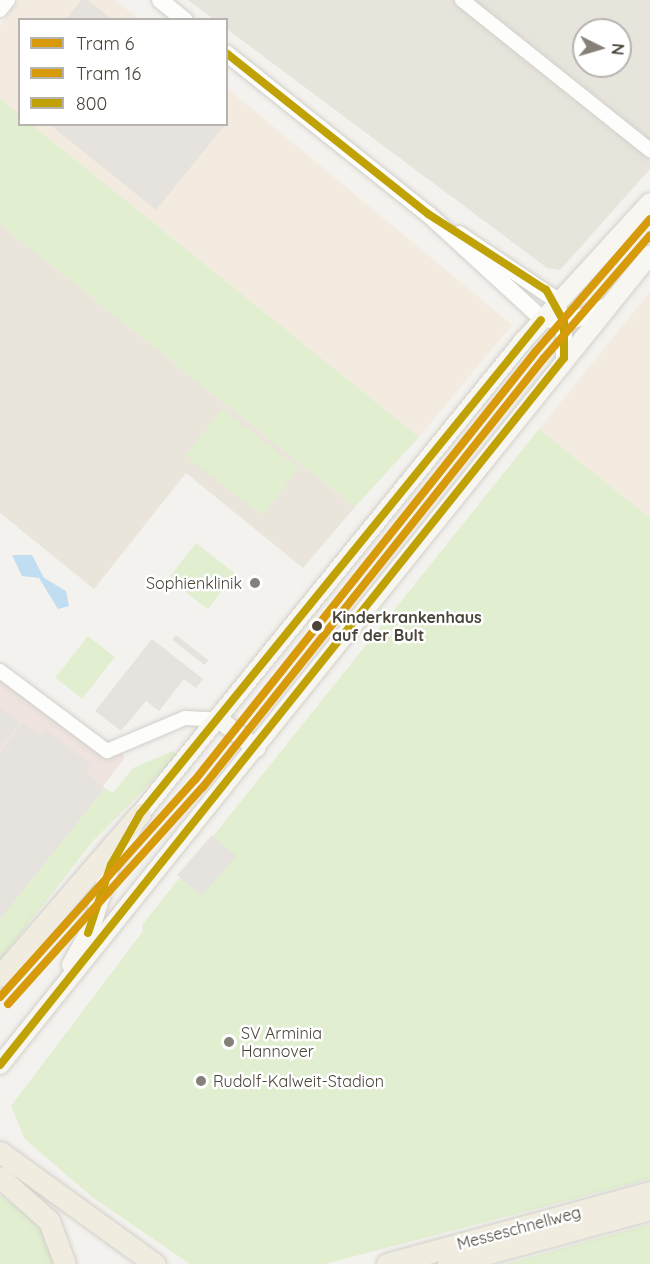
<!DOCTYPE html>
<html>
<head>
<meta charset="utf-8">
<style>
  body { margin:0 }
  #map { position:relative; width:650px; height:1264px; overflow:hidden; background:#f4f2ee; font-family:Quicksand,sans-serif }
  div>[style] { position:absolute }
  .residential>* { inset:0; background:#e7e4dc }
  .commercial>* { inset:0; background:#f3ebdf }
  .education>* { inset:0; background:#eae5da }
  .medical>* { inset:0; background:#eee3df }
  .green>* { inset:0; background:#e1eecf; transform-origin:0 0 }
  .parking>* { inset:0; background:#e6e3df; transform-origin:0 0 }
  .water>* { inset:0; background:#c0ddf1 }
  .roads { filter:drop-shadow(0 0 2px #d2d0cb) drop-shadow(0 0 2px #d2d0cb) }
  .minor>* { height:14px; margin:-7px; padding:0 7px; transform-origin:7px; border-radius:7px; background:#fdfdfc }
  .tertiary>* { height:16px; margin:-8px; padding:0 8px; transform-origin:8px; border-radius:8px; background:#fdfdfc }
  .secondary>* { height:18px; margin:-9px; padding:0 9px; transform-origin:9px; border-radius:9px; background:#f7f6f1 }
  .trunk>* { height:21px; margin:-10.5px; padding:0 10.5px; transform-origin:10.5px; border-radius:10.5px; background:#f0ece0 }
  .bus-1>* { height:8px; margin:-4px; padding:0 4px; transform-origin:4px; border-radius:4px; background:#c0a206 }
  .tram-1>* { height:8px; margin:-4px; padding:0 4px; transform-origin:4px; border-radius:4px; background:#d69a0b }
  .tram-2>* { height:8px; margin:-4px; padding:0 4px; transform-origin:4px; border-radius:4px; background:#d69a0b }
  .dots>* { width:16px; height:16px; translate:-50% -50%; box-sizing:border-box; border:3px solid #fff; border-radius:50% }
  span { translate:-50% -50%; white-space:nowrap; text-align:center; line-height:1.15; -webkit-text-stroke:5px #fff; paint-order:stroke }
  .poi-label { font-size:16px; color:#4b4439 }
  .right { translate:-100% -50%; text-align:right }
  .left { translate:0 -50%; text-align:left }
  .stop-label { font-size:16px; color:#4b4439; font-weight:700 }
  .street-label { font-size:16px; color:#4b4439 }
  .legend { position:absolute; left:18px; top:18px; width:210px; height:108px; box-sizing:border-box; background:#fff; border:2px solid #b7b4b0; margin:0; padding:8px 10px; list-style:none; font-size:18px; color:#4b4439 }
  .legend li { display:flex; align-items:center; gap:12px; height:30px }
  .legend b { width:30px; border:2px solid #b7b4b0 }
  .north { position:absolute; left:572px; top:18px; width:60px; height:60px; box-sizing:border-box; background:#fff; border:2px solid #b7b4b0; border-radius:50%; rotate:95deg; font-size:16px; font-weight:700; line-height:24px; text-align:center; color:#4b4439 }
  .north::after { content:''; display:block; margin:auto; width:21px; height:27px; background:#868178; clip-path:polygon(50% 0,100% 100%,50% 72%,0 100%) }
</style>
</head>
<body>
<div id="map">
  <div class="residential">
    <i style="clip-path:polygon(evenodd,188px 0,650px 0,650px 169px,560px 270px,547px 268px,227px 29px,226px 20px,213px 19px,188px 0,584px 30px,620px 30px,620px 66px,584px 66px,584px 30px)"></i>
  </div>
  <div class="commercial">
    <i style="clip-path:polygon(20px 0,115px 0,139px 19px,20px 20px,19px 114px,0 98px,0 25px)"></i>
    <i style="clip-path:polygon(227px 88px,512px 325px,419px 437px,32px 125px,226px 124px)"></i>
    <i style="clip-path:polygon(650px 292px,650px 518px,539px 429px)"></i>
  </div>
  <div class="education">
    <i style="clip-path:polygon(0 224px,355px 507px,303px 568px,186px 473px,94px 589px,0 513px)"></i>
  </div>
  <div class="medical">
    <i style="clip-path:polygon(0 676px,96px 751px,123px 751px,124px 759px,0 919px)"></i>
  </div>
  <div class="green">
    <i style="clip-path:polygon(0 98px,19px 114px,20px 124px,32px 125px,419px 437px,355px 507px,0 224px)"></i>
    <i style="left:222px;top:409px;width:97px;height:59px;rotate:38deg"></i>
    <i style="clip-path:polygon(539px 429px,650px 518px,650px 1179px,325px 1264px,190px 1264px,92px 1197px,25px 1139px,11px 1106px,143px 931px,142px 925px)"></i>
    <i style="left:196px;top:543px;width:50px;height:45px;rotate:38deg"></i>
    <i style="left:88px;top:636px;width:34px;height:53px;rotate:38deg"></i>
    <i style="clip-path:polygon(173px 751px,177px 756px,93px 841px,0 960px,0 919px,105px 788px,113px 793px,133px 768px)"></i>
    <i style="clip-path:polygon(0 1195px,43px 1226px,59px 1264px,0 1264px)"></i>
    <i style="clip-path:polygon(650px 1224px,650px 1264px,505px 1264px)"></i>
  </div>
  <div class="parking">
    <i style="clip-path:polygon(81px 0,88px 0,112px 19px,66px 19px)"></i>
    <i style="clip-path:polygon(50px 125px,225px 125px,156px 210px)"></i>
    <i style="left:176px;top:635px;width:41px;height:6px;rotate:38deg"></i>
    <i style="clip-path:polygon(152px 639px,203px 679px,196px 688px,184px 679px,159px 711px,146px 701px,121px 731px,95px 711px)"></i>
    <i style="clip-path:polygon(0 708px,20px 723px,0 747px)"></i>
    <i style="clip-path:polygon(23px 723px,41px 737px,47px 730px,92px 765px,86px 773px,105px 788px,0 919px,0 753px)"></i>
    <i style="left:212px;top:835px;width:32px;height:53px;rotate:41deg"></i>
  </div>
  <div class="water">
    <i style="clip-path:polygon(12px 555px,32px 555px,44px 578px,66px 591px,69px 606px,58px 609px,39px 578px,22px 576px)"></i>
  </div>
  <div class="roads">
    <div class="minor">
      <i style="left:462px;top:0;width:241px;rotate:38.6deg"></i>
      <i style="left:0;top:10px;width:13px;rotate:-51deg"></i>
      <i style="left:0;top:671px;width:134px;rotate:36.8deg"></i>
      <i style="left:107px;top:751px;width:85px;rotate:-22.9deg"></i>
      <i style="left:185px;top:718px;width:35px;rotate:3deg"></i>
    </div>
    <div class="tertiary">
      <i style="left:160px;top:0;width:32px;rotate:39deg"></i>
      <i style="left:226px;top:53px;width:258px;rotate:38.6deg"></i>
      <i style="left:428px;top:214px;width:155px;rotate:42.6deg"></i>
      <i style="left:542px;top:319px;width:29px;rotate:4deg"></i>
      <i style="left:571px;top:321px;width:42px;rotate:-22.3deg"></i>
      <i style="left:459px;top:234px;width:112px;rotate:34.1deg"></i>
      <i style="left:552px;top:297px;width:28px;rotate:64deg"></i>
      <i style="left:564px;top:322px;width:36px;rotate:90deg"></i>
    </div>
    <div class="secondary">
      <i style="left:220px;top:720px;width:46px;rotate:37.9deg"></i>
      <i style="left:71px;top:965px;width:42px;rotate:-61.6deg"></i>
      <i style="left:91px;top:928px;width:66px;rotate:-72.4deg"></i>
      <i style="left:111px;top:865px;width:59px;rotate:-60.4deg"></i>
      <i style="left:140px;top:814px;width:609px;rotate:-51deg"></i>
      <i style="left:523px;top:341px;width:188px;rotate:-47.6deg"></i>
      <i style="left:0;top:1065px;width:1039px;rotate:-51.25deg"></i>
    </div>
    <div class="trunk">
      <i style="left:0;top:976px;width:214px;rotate:-49.2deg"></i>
      <i style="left:0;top:1152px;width:191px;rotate:35.9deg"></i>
      <i style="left:0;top:1177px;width:66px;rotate:41.9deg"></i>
      <i style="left:49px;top:1221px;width:46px;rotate:69.6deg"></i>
      <i style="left:387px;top:1264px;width:273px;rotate:-15.3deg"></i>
      <i style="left:448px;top:1264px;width:209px;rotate:-15.2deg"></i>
    </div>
  </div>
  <div class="bus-1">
    <i style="left:88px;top:933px;width:72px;rotate:-71.3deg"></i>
    <i style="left:111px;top:865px;width:59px;rotate:-60.4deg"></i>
    <i style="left:140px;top:814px;width:636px;rotate:-50.93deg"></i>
    <i style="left:0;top:1065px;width:904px;rotate:-51.42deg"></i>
    <i style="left:564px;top:358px;width:36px;rotate:-90deg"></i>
    <i style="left:564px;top:322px;width:37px;rotate:-119deg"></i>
    <i style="left:546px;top:290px;width:140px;rotate:-147.2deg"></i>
    <i style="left:428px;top:214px;width:258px;rotate:-141.4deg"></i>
  </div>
  <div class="tram-1">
    <i style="left:0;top:997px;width:292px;rotate:-48.1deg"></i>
    <i style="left:195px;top:780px;width:548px;rotate:-51.52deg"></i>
    <i style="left:536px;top:351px;width:174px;rotate:-49.2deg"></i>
  </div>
  <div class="tram-2">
    <i style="left:8px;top:1004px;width:292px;rotate:-48.1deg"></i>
    <i style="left:203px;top:787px;width:548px;rotate:-51.52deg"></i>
    <i style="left:544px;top:358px;width:162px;rotate:-49.2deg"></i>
  </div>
  <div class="dots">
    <i style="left:255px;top:583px;background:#868178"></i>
    <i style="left:317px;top:626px;background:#4b4439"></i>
    <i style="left:229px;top:1042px;background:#868178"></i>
    <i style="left:201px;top:1081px;background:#868178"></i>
  </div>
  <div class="poi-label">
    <span class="right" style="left:242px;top:583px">Sophienklinik</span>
    <span class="left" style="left:241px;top:1042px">SV Arminia<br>Hannover</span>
    <span class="left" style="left:213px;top:1081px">Rudolf-Kalweit-Stadion</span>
  </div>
  <div class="stop-label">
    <span class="left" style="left:332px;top:626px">Kinderkrankenhaus<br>auf der Bult</span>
  </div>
  <div class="street-label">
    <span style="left:519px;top:1228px;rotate:-15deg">Messeschnellweg</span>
  </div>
  <ul class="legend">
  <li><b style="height:8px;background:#d69a0b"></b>Tram 6</li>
  <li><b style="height:8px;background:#d69a0b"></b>Tram 16</li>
  <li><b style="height:8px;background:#c0a206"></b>800</li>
  </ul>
  <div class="north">N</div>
</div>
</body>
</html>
